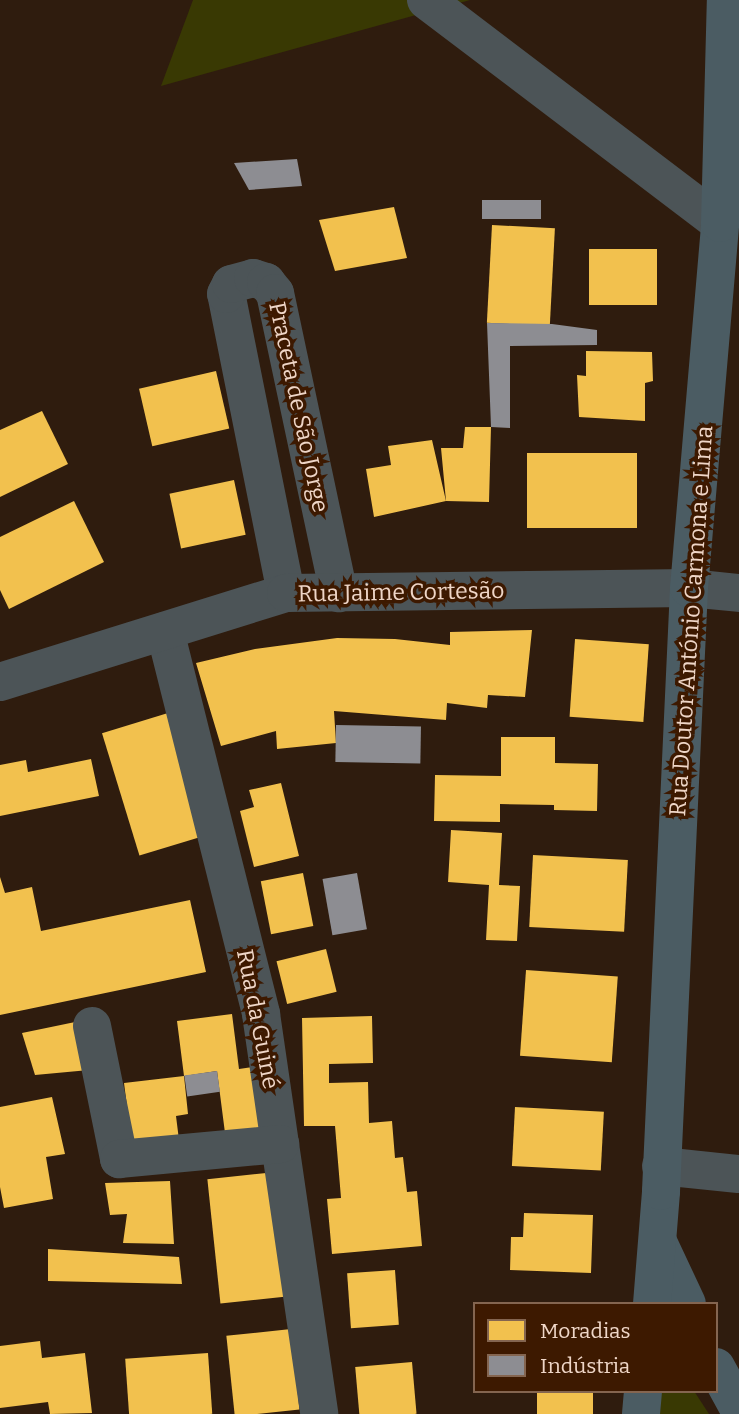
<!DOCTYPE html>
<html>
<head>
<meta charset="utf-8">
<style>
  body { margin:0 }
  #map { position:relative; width:739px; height:1414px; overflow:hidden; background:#2f1c0e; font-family:Bitter,serif }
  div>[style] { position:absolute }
  .green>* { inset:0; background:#393903 }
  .homes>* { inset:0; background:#f2c14e; transform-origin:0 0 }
  .industry>* { inset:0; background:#8d8d92; transform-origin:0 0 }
  .minor>* { height:38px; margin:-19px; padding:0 19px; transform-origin:19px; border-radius:19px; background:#4c5457 }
  .major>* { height:38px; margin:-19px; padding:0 19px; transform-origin:19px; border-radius:19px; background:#4b5c63 }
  span { translate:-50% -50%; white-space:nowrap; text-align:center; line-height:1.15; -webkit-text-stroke:7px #3d1900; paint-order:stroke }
  .street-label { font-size:23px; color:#efd6c7 }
  .legend { position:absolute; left:473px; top:1302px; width:245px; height:91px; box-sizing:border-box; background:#3d1900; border:2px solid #846550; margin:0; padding:9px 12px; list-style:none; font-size:21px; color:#efd6c7 }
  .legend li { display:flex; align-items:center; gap:14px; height:35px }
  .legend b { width:35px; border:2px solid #846550 }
</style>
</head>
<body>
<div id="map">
  <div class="green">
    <i style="clip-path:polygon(193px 0,470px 0,161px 86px)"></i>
    <i style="clip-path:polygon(661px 1391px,694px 1391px,709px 1414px,660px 1414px)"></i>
  </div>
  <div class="homes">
    <i style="clip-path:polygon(394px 207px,407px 258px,335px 271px,319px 220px)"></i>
    <i style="left:492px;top:225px;width:63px;height:98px;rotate:3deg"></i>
    <i style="left:657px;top:249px;width:56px;height:68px;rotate:90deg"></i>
    <i style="clip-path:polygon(586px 351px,652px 352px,653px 381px,645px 383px,645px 421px,579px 417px,577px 375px,586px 376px)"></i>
    <i style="left:216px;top:371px;width:59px;height:79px;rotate:77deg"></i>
    <i style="clip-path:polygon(42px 411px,68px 464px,0 497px,0 430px)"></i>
    <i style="clip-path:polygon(465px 427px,491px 427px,489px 502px,446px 501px,441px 448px,463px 448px)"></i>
    <i style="clip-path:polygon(432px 440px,446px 501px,374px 517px,366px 469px,391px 465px,388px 446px)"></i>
    <i style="left:637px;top:453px;width:75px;height:110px;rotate:90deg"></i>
    <i style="left:234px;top:480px;width:56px;height:66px;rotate:78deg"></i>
    <i style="clip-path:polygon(74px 501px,104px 562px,9px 609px,0 590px,0 537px)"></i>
    <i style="clip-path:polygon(532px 630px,525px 697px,488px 695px,487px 708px,447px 703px,446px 720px,334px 711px,336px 743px,277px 749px,276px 731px,221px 746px,196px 663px,255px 649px,337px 638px,395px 639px,450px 645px,450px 632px)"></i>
    <i style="left:575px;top:639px;width:74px;height:78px;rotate:4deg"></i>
    <i style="left:168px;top:713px;width:128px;height:69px;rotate:73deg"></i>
    <i style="clip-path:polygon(501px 737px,555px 737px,555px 763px,598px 764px,597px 811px,554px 810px,554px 805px,500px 804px,500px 822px,434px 821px,435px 775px,501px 776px)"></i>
    <i style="clip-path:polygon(91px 759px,99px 796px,0 816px,0 765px,26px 760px,28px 772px)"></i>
    <i style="clip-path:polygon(281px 783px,299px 856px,254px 867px,240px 811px,254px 807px,249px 790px)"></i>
    <i style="clip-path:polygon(451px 830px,502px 833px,499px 885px,520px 886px,517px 941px,486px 940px,489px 885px,448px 882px)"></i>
    <i style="left:533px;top:855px;width:95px;height:72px;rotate:3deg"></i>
    <i style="left:303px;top:873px;width:54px;height:43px;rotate:79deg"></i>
    <i style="clip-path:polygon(0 877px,5px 893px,32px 887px,41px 931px,190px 900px,206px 972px,0 1015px)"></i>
    <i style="left:326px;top:949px;width:44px;height:51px;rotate:76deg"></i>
    <i style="left:526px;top:970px;width:92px;height:86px;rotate:4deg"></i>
    <i style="clip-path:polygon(232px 1014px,239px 1069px,260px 1066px,268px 1128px,225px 1133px,217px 1071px,184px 1076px,177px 1021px)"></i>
    <i style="clip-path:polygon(372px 1016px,373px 1063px,329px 1064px,329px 1083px,368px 1082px,369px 1123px,392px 1121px,395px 1158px,403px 1157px,407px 1192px,417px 1191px,422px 1246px,332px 1254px,327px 1199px,341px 1198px,335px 1126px,304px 1126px,302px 1018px)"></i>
    <i style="clip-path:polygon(80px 1021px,89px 1070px,35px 1075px,22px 1033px)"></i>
    <i style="clip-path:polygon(184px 1076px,188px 1114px,176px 1116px,179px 1140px,132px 1145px,124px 1083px)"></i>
    <i style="clip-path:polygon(52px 1097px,65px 1154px,46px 1157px,53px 1199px,4px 1208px,0 1187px,0 1107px)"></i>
    <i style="left:515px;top:1107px;width:89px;height:59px;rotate:3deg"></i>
    <i style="left:276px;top:1172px;width:125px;height:69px;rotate:84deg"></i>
    <i style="clip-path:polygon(170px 1181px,174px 1244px,123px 1243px,127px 1214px,110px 1215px,105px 1183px)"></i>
    <i style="clip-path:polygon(524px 1213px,593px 1215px,591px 1273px,510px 1270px,511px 1237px,523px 1237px)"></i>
    <i style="clip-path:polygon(48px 1249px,179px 1257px,182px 1284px,48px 1281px)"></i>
    <i style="left:395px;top:1270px;width:55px;height:48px;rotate:86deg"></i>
    <i style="left:291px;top:1329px;width:81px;height:65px;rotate:84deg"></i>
    <i style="clip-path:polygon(40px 1341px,42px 1358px,85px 1353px,92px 1413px,50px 1414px,48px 1402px,0 1408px,0 1346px)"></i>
    <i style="left:208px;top:1353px;width:61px;height:83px;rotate:86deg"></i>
    <i style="left:412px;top:1362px;width:52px;height:57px;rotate:85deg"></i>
    <i style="left:537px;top:1391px;width:56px;height:23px"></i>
  </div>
  <div class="industry">
    <i style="clip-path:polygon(297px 159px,302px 186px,249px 190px,234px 163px)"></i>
    <i style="left:541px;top:200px;width:19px;height:59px;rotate:90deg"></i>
    <i style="clip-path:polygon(487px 323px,552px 324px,597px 330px,597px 345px,510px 346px,510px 428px,491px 427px)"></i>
    <i style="left:336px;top:725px;width:85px;height:37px;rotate:1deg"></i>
    <i style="left:357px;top:873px;width:57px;height:35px;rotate:80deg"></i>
    <i style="left:217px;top:1071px;width:21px;height:33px;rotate:82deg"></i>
  </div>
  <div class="minor">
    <i style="left:426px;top:0;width:369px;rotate:37.2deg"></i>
    <i style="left:286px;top:593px;width:305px;rotate:-101.3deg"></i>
    <i style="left:226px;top:294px;width:11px;rotate:-63deg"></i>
    <i style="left:231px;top:284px;width:23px;rotate:-15deg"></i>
    <i style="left:253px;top:278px;width:14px;rotate:17deg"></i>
    <i style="left:266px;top:282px;width:14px;rotate:51deg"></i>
    <i style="left:275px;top:293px;width:307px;rotate:78deg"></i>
    <i style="left:165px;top:631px;width:395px;rotate:75.9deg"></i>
    <i style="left:261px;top:1014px;width:404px;rotate:81.7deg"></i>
    <i style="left:0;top:682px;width:300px;rotate:-17.3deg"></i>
    <i style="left:286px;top:593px;width:403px;rotate:-0.7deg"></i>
    <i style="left:689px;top:588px;width:50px;rotate:5.7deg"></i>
    <i style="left:92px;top:1026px;width:136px;rotate:78.5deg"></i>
    <i style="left:119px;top:1159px;width:162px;rotate:-5.3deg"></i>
    <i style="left:661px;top:1166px;width:78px;rotate:5.9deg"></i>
  </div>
  <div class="major">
    <i style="left:658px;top:1242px;width:68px;rotate:64.9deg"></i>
    <i style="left:652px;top:1304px;width:113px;rotate:-85.4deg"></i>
    <i style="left:661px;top:1191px;width:604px;rotate:-87.34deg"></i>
    <i style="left:689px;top:588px;width:366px;rotate:-85.1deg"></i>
    <i style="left:720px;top:223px;width:223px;rotate:-88.5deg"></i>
    <i style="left:716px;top:1367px;width:48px;rotate:61.3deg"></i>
    <i style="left:641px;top:1414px;width:23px;rotate:-85deg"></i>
  </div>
  <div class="street-label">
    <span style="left:299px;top:407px;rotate:78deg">Praceta de São Jorge</span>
    <span style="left:401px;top:592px;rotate:-1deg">Rua Jaime Cortesão</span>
    <span style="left:691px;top:621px;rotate:-86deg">Rua Doutor António Carmona e Lima</span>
    <span style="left:258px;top:1019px;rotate:79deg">Rua da Guiné</span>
  </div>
  <ul class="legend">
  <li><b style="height:19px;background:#f2c14e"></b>Moradias</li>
  <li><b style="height:19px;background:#8d8d92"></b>Indústria</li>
  </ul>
</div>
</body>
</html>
